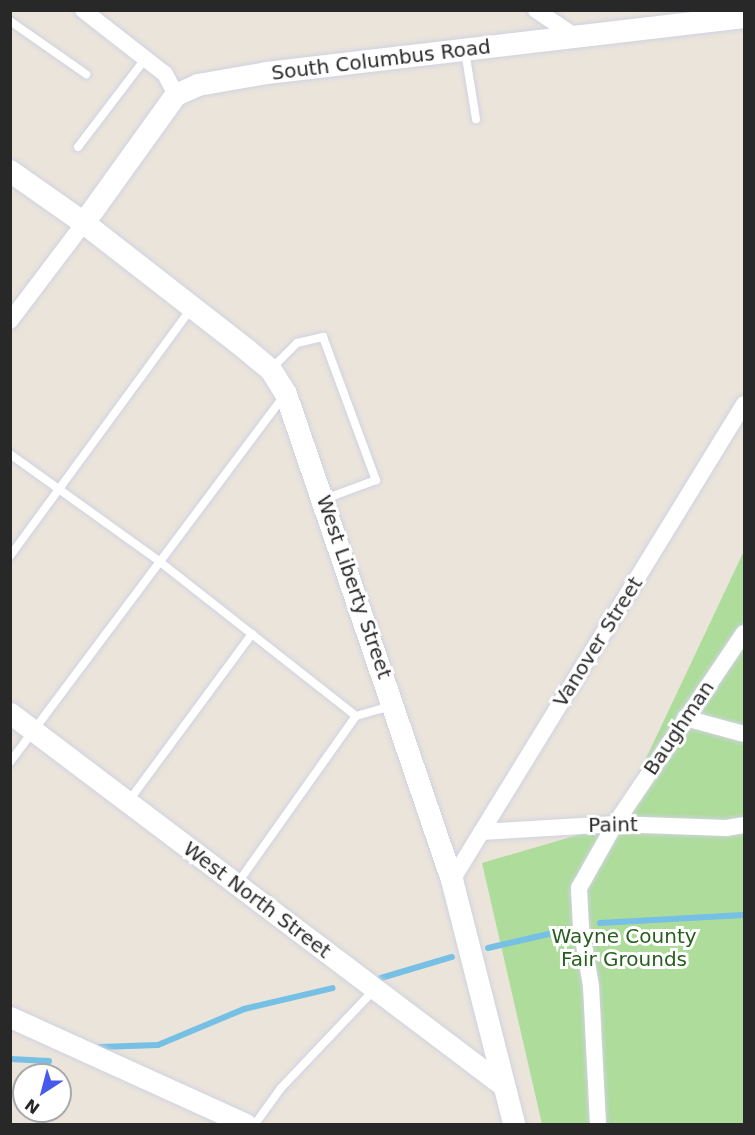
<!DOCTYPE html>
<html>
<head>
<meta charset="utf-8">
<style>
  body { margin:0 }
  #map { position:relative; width:755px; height:1135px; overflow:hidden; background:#eae4db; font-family:"DejaVu Sans",sans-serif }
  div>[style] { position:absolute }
  .green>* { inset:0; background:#addc9b }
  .stream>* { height:6px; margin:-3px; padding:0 3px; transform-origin:3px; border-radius:3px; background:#75c0e4 }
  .roads { filter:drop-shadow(0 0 2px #d0d2e0) drop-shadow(0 0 2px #d0d2e0) }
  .service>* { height:8px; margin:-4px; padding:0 4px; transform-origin:4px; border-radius:4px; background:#fff }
  .minor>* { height:16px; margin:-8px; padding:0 8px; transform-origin:8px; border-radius:8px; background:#fff }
  .tertiary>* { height:21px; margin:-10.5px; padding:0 10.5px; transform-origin:10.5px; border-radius:10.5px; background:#fff }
  .secondary>* { height:22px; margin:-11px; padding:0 11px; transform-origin:11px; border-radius:11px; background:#fff }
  span { translate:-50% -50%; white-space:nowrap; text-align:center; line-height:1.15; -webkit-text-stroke:6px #fff; paint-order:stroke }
  .street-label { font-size:20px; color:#282828 }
  .park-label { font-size:20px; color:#285f1f }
  .frame { position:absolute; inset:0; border:12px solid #282828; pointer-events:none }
  .north { position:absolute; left:12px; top:1063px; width:60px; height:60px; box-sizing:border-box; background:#fff; border:2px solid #a9a9a9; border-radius:50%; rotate:216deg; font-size:16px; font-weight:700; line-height:24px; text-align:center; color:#282828 }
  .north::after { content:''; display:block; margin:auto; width:21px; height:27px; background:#465beb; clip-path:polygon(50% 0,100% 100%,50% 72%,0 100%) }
</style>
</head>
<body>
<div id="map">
  <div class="green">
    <i style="clip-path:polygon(744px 551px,744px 1124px,542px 1124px,482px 863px,615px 824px)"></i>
  </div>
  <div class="stream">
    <i style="left:600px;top:923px;width:144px;rotate:-3.2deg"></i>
    <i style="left:488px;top:948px;width:80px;rotate:-13deg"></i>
    <i style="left:381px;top:978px;width:74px;rotate:-16.5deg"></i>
    <i style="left:100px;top:1047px;width:58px;rotate:-2deg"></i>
    <i style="left:158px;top:1045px;width:93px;rotate:-22.7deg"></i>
    <i style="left:244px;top:1009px;width:91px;rotate:-13.3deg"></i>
    <i style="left:10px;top:1059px;width:39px;rotate:3deg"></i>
  </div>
  <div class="roads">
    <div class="service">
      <i style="left:10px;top:21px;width:93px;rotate:34.9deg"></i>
      <i style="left:465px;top:51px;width:69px;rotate:80.8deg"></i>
      <i style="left:78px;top:147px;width:111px;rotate:-52.7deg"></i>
      <i style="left:272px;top:368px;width:35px;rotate:-45deg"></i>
      <i style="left:297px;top:343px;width:27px;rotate:-13deg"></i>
      <i style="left:323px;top:337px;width:153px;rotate:69.7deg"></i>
      <i style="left:376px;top:480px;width:54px;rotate:159.6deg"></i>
      <i style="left:10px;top:454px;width:183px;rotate:35.7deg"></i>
      <i style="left:159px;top:561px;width:251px;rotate:38.2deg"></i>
      <i style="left:10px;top:556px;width:306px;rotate:-53.8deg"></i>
      <i style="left:10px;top:762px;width:457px;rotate:-53.2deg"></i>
      <i style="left:128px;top:802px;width:209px;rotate:-53.6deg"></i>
      <i style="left:237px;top:884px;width:206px;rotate:-54.7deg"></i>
      <i style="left:356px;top:716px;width:35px;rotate:-16deg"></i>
      <i style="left:255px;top:1124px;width:44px;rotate:-54.2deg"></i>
      <i style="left:281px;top:1088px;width:137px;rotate:-46.5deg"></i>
    </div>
    <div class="minor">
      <i style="left:83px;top:10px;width:104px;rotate:38deg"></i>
      <i style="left:165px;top:74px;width:24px;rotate:62deg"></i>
      <i style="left:536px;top:10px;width:48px;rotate:34deg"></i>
      <i style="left:10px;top:321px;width:123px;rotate:-52.9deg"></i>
      <i style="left:685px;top:718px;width:61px;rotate:15.2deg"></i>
      <i style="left:481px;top:832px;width:134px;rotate:-3.4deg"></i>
      <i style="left:615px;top:824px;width:111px;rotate:2.1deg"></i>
      <i style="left:726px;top:828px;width:18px;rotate:-9deg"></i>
      <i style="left:452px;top:880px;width:558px;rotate:-58.47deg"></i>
      <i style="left:598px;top:1124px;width:138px;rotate:-92.9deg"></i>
      <i style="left:591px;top:986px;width:60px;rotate:-99.6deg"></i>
      <i style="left:581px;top:927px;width:39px;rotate:-93deg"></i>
      <i style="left:579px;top:888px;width:73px;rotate:-60.6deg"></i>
      <i style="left:615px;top:824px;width:230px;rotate:-56deg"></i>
    </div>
    <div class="tertiary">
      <i style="left:10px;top:713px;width:619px;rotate:37.06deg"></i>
      <i style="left:10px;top:1017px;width:259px;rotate:24.4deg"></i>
    </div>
    <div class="secondary">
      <i style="left:10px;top:171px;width:90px;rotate:35.1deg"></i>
      <i style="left:84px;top:223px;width:207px;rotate:37.9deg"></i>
      <i style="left:247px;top:350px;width:31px;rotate:40deg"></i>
      <i style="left:271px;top:370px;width:28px;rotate:58deg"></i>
      <i style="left:286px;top:394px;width:514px;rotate:71.14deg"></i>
      <i style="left:452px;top:880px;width:252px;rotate:75.7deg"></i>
      <i style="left:84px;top:223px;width:158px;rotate:-54.3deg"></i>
      <i style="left:176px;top:95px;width:24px;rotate:-24deg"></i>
      <i style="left:198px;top:85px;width:70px;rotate:-9.9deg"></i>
      <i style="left:267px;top:73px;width:480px;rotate:-6.7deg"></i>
    </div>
  </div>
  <div class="street-label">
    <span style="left:381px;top:60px;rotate:-7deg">South Columbus Road</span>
    <span style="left:354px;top:587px;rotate:71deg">West Liberty Street</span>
    <span style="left:598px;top:642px;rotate:-58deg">Vanover Street</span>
    <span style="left:679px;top:728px;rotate:-56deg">Baughman</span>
    <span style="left:613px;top:825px;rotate:-1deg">Paint</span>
    <span style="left:257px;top:900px;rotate:37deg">West North Street</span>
  </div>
  <div class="park-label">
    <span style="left:624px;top:948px">Wayne County<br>Fair Grounds</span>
  </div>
  <div class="frame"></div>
  <div class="north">N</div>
</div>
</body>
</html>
